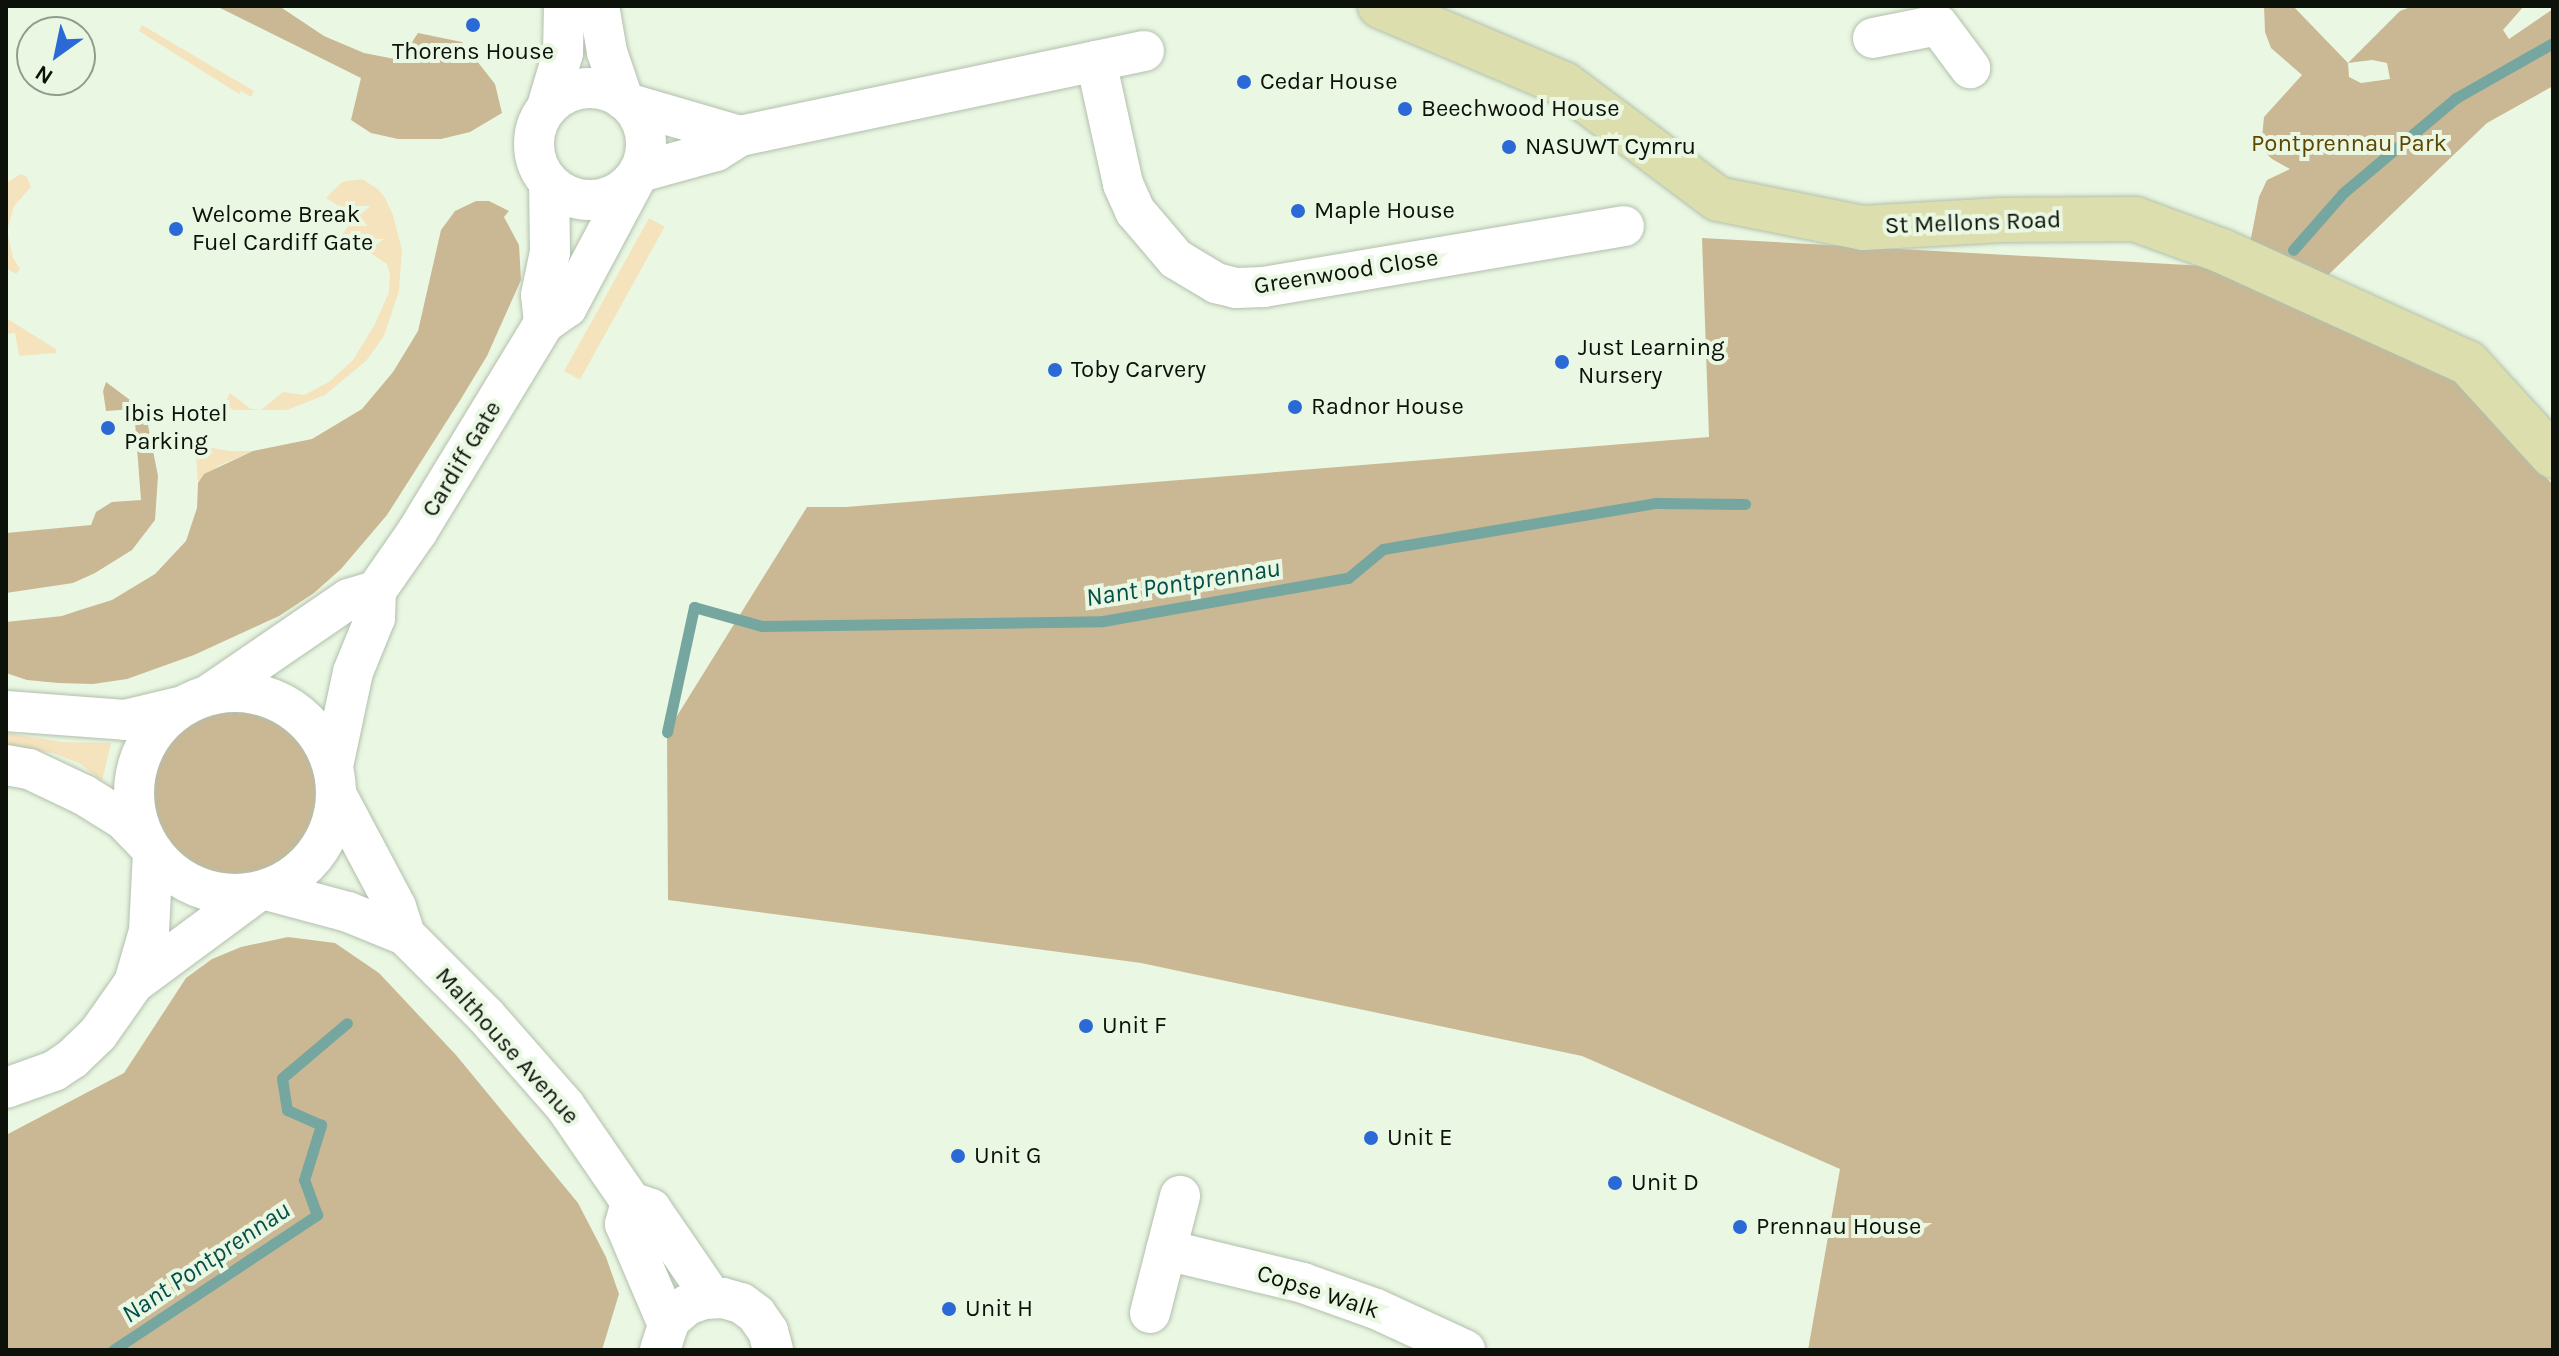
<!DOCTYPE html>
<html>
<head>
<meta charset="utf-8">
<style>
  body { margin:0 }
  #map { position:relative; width:2559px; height:1356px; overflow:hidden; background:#eaf8e3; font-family:Karla,sans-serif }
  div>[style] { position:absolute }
  .green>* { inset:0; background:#f5e3be; transform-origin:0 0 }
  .forest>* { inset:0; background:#cab894 }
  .round { border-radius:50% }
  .stream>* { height:11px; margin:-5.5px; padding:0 5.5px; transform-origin:5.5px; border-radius:5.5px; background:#75a6a0 }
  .roads { filter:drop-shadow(0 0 2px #b2bfac) drop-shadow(0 0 2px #b2bfac) }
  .minor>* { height:40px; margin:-20px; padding:0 20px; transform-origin:20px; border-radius:20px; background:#fff }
  .minor>.ring { margin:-20px; padding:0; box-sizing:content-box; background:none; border:40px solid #fff; border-radius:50% }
  .major>* { height:44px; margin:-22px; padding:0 22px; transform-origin:22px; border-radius:22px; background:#dcdead }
  .dots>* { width:22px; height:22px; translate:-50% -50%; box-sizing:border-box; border:4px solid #eaf8e3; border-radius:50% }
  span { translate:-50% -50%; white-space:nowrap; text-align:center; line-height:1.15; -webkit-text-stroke:8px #eaf8e3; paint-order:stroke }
  .poi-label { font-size:24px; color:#0c110a }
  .left { translate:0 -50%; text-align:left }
  .park-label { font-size:24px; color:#5e4501 }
  .street-label { font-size:24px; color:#0c110a }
  .water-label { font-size:26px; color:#044f49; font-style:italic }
  .frame { position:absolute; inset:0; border:8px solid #0c110a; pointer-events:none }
  .north { position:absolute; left:16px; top:16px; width:80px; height:80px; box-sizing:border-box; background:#eaf8e3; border:2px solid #919c8c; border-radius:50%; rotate:213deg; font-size:22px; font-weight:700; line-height:32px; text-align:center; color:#0c110a }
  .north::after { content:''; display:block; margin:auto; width:28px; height:36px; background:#2a69d6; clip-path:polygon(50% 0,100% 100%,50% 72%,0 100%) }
</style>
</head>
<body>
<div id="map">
  <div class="green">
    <i style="clip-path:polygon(142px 25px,254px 91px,251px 97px,241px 91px,239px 94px,139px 31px)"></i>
    <i style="clip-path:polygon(21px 174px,27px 177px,31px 187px,14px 206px,7px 231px,13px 258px,20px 269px,16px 274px,6px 268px,6px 183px)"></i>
    <i style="clip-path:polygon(362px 179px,378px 189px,385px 198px,393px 215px,402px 250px,399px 291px,384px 336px,366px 361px,325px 395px,287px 410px,233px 410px,224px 404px,230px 393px,251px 409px,261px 410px,283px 392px,304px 395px,329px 382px,353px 360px,375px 324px,389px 292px,390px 275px,387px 264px,342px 235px,355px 216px,326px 198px,342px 182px)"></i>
    <i style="left:649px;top:218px;width:18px;height:175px;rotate:29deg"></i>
    <i style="clip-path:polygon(6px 318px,56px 349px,56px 353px,19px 356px,15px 333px,6px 334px)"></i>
    <i style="clip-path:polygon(195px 445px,230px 451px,253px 451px,218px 466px,198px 483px)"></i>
    <i style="clip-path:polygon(6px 733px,63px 742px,111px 743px,102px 781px,79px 763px,53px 753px,6px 745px)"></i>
  </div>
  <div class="forest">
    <i style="clip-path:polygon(216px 6px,279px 6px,324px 36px,364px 53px,400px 60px,418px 33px,462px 42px,495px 84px,502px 113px,470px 132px,441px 139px,398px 139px,371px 133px,351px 120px,361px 78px)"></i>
    <i style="clip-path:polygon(evenodd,2264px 6px,2293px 6px,2348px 63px,2400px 11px,2413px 6px,2524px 6px,2503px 30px,2509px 39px,2553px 9px,2553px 86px,2487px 123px,2326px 277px,2250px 243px,2259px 197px,2267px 180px,2290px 169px,2272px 159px,2261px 148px,2264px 117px,2302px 75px,2271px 48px,2265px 32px,2264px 6px,2372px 60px,2387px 63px,2390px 79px,2361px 83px,2349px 77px,2348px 63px,2372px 60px)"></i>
    <i style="clip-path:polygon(476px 201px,489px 201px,509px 211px,504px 217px,519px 245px,521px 280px,487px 356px,459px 402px,387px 515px,341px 569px,314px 593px,279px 616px,194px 655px,127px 679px,93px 684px,58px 683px,27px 680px,6px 673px,6px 622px,62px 616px,80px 610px,112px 600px,155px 574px,186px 541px,197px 508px,198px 483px,204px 474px,253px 451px,312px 439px,362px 409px,393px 372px,418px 331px,441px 230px,455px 211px)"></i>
    <i style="clip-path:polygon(1702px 238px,2205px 266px,2452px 378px,2553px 485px,2553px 1350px,1808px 1350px,1840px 1169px,1582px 1056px,1141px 963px,668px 900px,667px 732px,807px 507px,846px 507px,1709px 437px)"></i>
    <i style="clip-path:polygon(106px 382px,134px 403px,148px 425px,158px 476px,155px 520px,132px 550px,95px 573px,73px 583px,6px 593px,6px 533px,91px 525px,96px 512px,112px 502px,141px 500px,134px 409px,106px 411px,103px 391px)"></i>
    <i class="round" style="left:153px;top:710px;width:166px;height:166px"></i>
    <i style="clip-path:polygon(288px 937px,335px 943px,379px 973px,456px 1055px,578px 1203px,606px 1257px,619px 1294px,602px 1350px,6px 1350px,6px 1135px,124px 1073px,186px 978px,212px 959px,241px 947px)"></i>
  </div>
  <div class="stream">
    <i style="left:2293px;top:250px;width:76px;rotate:-48.7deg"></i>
    <i style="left:2343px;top:193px;width:148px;rotate:-40.1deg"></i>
    <i style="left:2456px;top:98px;width:112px;rotate:-29.6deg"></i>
    <i style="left:667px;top:732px;width:128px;rotate:-77.8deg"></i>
    <i style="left:694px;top:607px;width:71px;rotate:15.6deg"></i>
    <i style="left:762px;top:626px;width:341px;rotate:-0.8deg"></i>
    <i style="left:1103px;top:621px;width:249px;rotate:-10deg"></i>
    <i style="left:1348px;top:578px;width:45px;rotate:-39.6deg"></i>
    <i style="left:1383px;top:549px;width:277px;rotate:-9.6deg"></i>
    <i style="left:1656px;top:503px;width:89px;rotate:0.6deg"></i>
    <i style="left:113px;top:1350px;width:245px;rotate:-33.5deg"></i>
    <i style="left:317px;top:1215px;width:37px;rotate:-110deg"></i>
    <i style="left:304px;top:1180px;width:58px;rotate:-72.8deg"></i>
    <i style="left:321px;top:1125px;width:37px;rotate:-156deg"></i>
    <i style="left:287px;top:1110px;width:32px;rotate:-99deg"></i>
    <i style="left:282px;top:1078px;width:85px;rotate:-40.2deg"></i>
  </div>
  <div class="roads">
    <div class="minor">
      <i style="left:599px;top:6px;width:47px;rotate:80.1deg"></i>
      <i style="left:607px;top:52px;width:50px;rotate:71.2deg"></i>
      <i style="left:1873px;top:38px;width:66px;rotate:-11.3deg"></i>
      <i style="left:1938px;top:25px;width:54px;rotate:53.3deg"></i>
      <i style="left:1096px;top:61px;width:49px;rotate:-11.8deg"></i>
      <i class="ring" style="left:534px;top:88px;width:72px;height:72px"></i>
      <i style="left:630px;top:104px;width:115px;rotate:16.2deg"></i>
      <i style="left:547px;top:107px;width:56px;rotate:-73.5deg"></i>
      <i style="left:563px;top:53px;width:47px;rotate:-88.8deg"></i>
      <i style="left:640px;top:172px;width:79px;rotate:-15.4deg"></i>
      <i style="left:716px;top:151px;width:28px;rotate:-32deg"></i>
      <i style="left:740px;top:136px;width:364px;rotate:-11.9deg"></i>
      <i style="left:1096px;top:61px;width:126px;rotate:77.6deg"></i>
      <i style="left:1123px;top:184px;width:30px;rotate:66deg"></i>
      <i style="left:1135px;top:211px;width:63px;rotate:49.5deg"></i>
      <i style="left:1176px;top:259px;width:47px;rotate:31deg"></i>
      <i style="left:1216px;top:283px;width:21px;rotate:14deg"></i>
      <i style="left:1236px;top:288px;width:28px;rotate:-2deg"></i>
      <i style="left:1264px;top:287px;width:365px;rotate:-9.6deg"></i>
      <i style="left:544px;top:323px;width:28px;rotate:-96deg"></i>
      <i style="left:541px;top:295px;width:44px;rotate:-78.2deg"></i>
      <i style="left:550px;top:252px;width:69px;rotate:-90.8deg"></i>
      <i class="ring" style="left:134px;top:692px;width:162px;height:162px"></i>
      <i style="left:210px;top:694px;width:168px;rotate:-34.4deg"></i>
      <i style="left:349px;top:599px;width:28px;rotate:-17deg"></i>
      <i style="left:6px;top:711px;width:119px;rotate:4.3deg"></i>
      <i style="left:125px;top:720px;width:56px;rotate:-13.5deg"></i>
      <i style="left:6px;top:765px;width:23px;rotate:10deg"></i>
      <i style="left:29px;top:769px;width:61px;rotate:25.3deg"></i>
      <i style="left:84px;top:795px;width:47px;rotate:32deg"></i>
      <i style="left:124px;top:820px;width:32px;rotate:46deg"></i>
      <i style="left:333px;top:766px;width:96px;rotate:-78deg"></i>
      <i style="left:353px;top:672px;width:58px;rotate:-67.8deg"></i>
      <i style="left:375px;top:618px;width:27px;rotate:-88deg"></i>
      <i style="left:376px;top:591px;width:72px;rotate:-55.2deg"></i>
      <i style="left:417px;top:532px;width:245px;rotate:-58.7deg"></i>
      <i style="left:544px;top:323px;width:28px;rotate:-35deg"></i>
      <i style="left:567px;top:307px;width:149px;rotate:-61.9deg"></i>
      <i style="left:336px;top:794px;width:128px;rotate:62deg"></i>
      <i style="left:396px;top:907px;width:29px;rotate:72deg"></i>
      <i style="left:405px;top:935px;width:115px;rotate:45deg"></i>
      <i style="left:486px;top:1016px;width:120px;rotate:48.7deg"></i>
      <i style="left:565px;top:1106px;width:116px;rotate:55.5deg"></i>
      <i style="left:631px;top:1202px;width:21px;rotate:19deg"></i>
      <i style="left:651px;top:1209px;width:108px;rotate:55.6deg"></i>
      <i style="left:266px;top:890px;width:85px;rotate:15deg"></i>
      <i style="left:348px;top:912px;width:61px;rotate:22deg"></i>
      <i style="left:134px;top:983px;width:54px;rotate:-73.9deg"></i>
      <i style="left:149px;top:931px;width:79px;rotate:-87.1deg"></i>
      <i style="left:6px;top:1088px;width:51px;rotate:-19.5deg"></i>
      <i style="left:54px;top:1071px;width:22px;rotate:-34deg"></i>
      <i style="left:72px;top:1059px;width:36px;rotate:-44deg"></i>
      <i style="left:98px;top:1034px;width:62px;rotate:-54.8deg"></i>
      <i style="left:134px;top:983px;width:153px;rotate:-36.5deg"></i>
      <i style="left:631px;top:1202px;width:23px;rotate:105deg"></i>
      <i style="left:625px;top:1224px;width:110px;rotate:66.9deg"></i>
      <i style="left:1166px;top:1250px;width:141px;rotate:13.5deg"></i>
      <i style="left:1303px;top:1283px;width:77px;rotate:19.6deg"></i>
      <i style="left:1376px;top:1309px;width:98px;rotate:24.7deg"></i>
      <i style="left:1150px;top:1313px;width:121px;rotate:-75.6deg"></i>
      <i style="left:660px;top:1350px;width:32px;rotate:-72deg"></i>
      <i style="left:670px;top:1320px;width:23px;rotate:-41deg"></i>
      <i style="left:687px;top:1305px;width:18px;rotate:-19deg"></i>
      <i style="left:704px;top:1299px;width:19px;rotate:-3deg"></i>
      <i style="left:723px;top:1298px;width:19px;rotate:16deg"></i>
      <i style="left:741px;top:1303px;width:19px;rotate:36deg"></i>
      <i style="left:756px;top:1314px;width:21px;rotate:55deg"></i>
      <i style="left:768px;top:1331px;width:20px;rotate:75deg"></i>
    </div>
    <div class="major">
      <i style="left:1380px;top:6px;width:200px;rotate:23deg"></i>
      <i style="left:1564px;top:84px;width:192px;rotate:36.8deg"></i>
      <i style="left:1718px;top:199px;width:148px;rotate:11.3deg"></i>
      <i style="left:1863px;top:228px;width:138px;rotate:-3.3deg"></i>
      <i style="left:2001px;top:220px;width:134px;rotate:-0.4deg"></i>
      <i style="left:2135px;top:219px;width:93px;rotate:20.2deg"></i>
      <i style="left:2222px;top:251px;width:270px;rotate:24.5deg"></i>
      <i style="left:2468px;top:363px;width:126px;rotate:47.6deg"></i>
    </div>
  </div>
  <div class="dots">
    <i style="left:473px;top:25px;background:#2a69d6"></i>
    <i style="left:1244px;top:82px;background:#2a69d6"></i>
    <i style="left:1405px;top:109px;background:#2a69d6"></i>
    <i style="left:1509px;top:147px;background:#2a69d6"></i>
    <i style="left:1298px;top:211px;background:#2a69d6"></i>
    <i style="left:176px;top:229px;background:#2a69d6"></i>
    <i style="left:1562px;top:362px;background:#2a69d6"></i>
    <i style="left:1055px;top:370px;background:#2a69d6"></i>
    <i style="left:1295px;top:407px;background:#2a69d6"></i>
    <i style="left:108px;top:428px;background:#2a69d6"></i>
    <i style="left:1086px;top:1026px;background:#2a69d6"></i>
    <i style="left:1371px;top:1138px;background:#2a69d6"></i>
    <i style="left:958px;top:1156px;background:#2a69d6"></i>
    <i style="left:1615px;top:1183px;background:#2a69d6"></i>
    <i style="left:1740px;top:1227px;background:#2a69d6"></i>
    <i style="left:949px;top:1309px;background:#2a69d6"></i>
  </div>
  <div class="poi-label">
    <span style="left:473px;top:52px">Thorens House</span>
    <span class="left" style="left:1260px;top:82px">Cedar House</span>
    <span class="left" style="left:1421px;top:109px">Beechwood House</span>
    <span class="left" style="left:1525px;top:147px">NASUWT Cymru</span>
    <span class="left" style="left:1314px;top:211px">Maple House</span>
    <span class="left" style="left:192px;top:229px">Welcome Break<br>Fuel Cardiff Gate</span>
    <span class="left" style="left:1578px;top:362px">Just Learning<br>Nursery</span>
    <span class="left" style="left:1071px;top:370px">Toby Carvery</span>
    <span class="left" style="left:1311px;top:407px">Radnor House</span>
    <span class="left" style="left:124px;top:428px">Ibis Hotel<br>Parking</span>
    <span class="left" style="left:1102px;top:1026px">Unit F</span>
    <span class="left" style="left:1387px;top:1138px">Unit E</span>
    <span class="left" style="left:974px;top:1156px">Unit G</span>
    <span class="left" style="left:1631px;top:1183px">Unit D</span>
    <span class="left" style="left:1756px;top:1227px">Prennau House</span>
    <span class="left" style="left:965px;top:1309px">Unit H</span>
  </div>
  <div class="park-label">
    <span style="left:2349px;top:144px">Pontprennau Park</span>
  </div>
  <div class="street-label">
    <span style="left:1973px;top:223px;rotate:-2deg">St Mellons Road</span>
    <span style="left:1346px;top:272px;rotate:-9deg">Greenwood Close</span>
    <span style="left:462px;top:459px;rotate:-59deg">Cardiff Gate</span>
    <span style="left:507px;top:1046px;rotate:48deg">Malthouse Avenue</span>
    <span style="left:1318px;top:1292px;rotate:18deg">Copse Walk</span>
  </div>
  <div class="water-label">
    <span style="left:1183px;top:583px;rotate:-9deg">Nant Pontprennau</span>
    <span style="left:206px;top:1262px;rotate:-34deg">Nant Pontprennau</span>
  </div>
  <div class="frame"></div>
  <div class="north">N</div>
</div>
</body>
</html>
